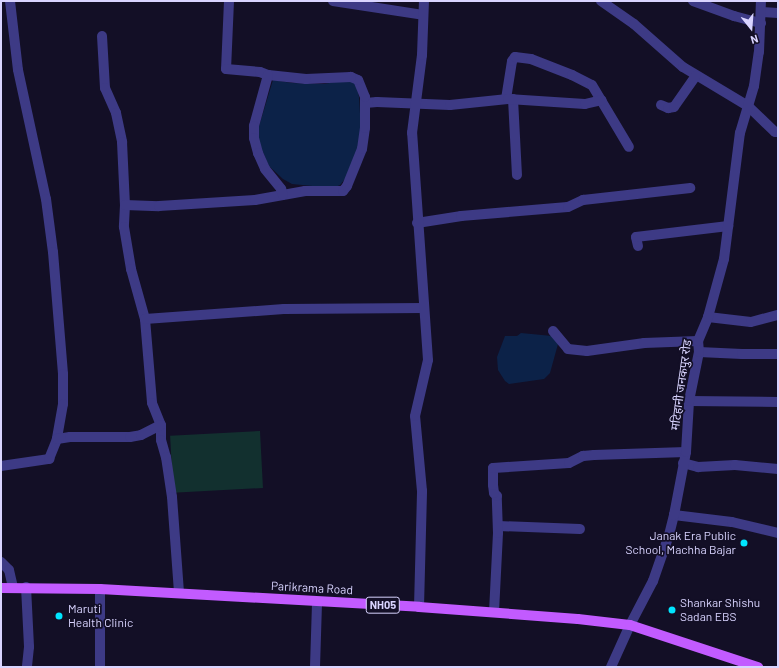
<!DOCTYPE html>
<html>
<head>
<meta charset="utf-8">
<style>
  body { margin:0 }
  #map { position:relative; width:779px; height:668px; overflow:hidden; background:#130f26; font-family:Barlow,"Noto Sans Devanagari",sans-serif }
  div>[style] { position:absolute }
  .green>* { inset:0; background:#12302f; transform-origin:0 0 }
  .water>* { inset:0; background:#0c2248 }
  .minor>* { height:10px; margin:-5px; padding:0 5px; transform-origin:5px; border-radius:5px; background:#3d3a85 }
  .tertiary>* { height:10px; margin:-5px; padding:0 5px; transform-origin:5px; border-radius:5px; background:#3d3a85 }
  .primary>* { height:10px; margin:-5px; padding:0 5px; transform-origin:5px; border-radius:5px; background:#c25bff }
  .dots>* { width:11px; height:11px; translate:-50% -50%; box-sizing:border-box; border:2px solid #130f26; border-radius:50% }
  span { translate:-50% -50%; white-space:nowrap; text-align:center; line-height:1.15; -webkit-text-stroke:3.5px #130f26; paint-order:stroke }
  .shield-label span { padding:1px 3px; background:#130f26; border:1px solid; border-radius:3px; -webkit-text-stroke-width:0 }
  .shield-label { font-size:11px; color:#d9d4ff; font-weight:700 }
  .street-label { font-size:12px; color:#d9d4ff }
  .poi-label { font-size:12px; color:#d9d4ff }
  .right { translate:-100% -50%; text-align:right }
  .left { translate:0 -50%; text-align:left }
  .frame { position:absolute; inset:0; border:2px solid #d9d4ff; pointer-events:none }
  .north { position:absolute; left:731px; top:8px; width:40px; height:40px; -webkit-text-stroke:3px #130f26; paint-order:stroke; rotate:163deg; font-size:11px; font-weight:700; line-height:16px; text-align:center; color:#d9d4ff }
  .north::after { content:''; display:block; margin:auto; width:14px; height:18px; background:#d9d4ff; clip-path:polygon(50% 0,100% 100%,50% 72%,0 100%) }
</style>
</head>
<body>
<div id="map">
  <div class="green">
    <i style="left:260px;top:431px;width:57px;height:90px;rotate:87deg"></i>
  </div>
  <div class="water">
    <i style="clip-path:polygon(273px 80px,292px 83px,324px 84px,345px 80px,356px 83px,359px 97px,361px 130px,359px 152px,349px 174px,340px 185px,333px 188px,292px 184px,283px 179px,269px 166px,256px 136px)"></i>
    <i style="clip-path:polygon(521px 333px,552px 336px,558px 344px,550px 373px,544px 379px,509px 384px,505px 381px,498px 370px,497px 357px,505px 336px,517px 336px)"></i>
  </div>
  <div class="minor">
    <i style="left:10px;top:1px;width:69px;rotate:83.4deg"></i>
    <i style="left:18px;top:70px;width:132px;rotate:77.8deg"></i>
    <i style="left:46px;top:199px;width:53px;rotate:82.5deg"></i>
    <i style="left:53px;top:252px;width:122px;rotate:85.3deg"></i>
    <i style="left:63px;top:374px;width:30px;rotate:90deg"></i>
    <i style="left:63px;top:404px;width:36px;rotate:100deg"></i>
    <i style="left:229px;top:1px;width:68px;rotate:92.5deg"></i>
    <i style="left:226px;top:69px;width:34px;rotate:5deg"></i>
    <i style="left:260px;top:72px;width:9px;rotate:21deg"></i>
    <i style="left:333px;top:1px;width:91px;rotate:8.8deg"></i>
    <i style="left:601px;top:1px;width:40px;rotate:34.9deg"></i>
    <i style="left:634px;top:24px;width:65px;rotate:41.3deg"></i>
    <i style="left:683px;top:67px;width:76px;rotate:31deg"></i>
    <i style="left:748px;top:106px;width:37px;rotate:44deg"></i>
    <i style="left:775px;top:132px;width:3px"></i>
    <i style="left:693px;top:1px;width:44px;rotate:20.1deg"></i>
    <i style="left:734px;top:16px;width:28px;rotate:15deg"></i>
    <i style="left:761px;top:12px;width:17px;rotate:3deg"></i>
    <i style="left:102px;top:36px;width:52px;rotate:86.7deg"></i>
    <i style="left:105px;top:88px;width:27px;rotate:66deg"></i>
    <i style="left:116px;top:113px;width:30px;rotate:78deg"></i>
    <i style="left:122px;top:142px;width:63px;rotate:87.3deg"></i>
    <i style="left:125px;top:205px;width:22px;rotate:93deg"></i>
    <i style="left:124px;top:227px;width:43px;rotate:80.5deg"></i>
    <i style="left:131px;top:269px;width:52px;rotate:74.4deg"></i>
    <i style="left:145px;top:319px;width:84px;rotate:85.2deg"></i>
    <i style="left:152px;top:403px;width:24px;rotate:68deg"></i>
    <i style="left:161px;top:425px;width:15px;rotate:90deg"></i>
    <i style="left:161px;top:440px;width:18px;rotate:74deg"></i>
    <i style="left:166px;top:457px;width:40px;rotate:81.5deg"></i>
    <i style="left:172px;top:497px;width:96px;rotate:85.8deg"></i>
    <i style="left:506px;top:99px;width:38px;rotate:-81deg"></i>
    <i style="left:512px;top:61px;width:5px;rotate:-53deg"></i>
    <i style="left:515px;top:57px;width:16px;rotate:7deg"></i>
    <i style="left:531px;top:59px;width:44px;rotate:21.3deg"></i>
    <i style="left:572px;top:75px;width:22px;rotate:27deg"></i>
    <i style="left:592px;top:85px;width:72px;rotate:59.2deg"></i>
    <i style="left:513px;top:99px;width:76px;rotate:87deg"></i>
    <i style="left:365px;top:103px;width:12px;rotate:-5deg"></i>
    <i style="left:377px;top:102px;width:73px;rotate:2.4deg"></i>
    <i style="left:450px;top:105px;width:58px;rotate:-5.9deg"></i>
    <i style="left:508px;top:99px;width:77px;rotate:3.7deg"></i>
    <i style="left:585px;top:104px;width:17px;rotate:-13deg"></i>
    <i style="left:661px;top:105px;width:8px;rotate:23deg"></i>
    <i style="left:668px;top:108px;width:6px;rotate:-9deg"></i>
    <i style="left:674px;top:107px;width:38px;rotate:-55deg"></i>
    <i style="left:125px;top:205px;width:34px;rotate:2deg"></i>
    <i style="left:159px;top:206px;width:96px;rotate:-3.6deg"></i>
    <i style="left:255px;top:200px;width:51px;rotate:-10.2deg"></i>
    <i style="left:305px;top:191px;width:38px"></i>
    <i style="left:343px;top:191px;width:6px;rotate:-51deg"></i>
    <i style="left:347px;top:186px;width:40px;rotate:-68deg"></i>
    <i style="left:362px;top:149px;width:21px;rotate:-82deg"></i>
    <i style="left:365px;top:128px;width:31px;rotate:-90deg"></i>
    <i style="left:365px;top:97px;width:18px;rotate:-112deg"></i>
    <i style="left:358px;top:80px;width:8px;rotate:-157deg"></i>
    <i style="left:351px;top:77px;width:45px;rotate:177.5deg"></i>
    <i style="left:306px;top:79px;width:38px;rotate:-174deg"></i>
    <i style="left:268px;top:75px;width:53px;rotate:105.4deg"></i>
    <i style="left:254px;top:126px;width:12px;rotate:90deg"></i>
    <i style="left:254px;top:138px;width:16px;rotate:75deg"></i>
    <i style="left:258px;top:153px;width:17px;rotate:66deg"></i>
    <i style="left:265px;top:169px;width:26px;rotate:51deg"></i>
    <i style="left:281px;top:189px;width:6px;rotate:72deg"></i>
    <i style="left:417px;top:223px;width:45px;rotate:-9deg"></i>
    <i style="left:461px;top:216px;width:107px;rotate:-4.8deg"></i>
    <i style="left:568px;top:207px;width:17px;rotate:-25deg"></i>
    <i style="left:583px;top:200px;width:108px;rotate:-6.4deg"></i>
    <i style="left:638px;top:246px;width:9px;rotate:-103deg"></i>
    <i style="left:636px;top:237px;width:93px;rotate:-6.8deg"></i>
    <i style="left:708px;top:317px;width:43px;rotate:6.6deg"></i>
    <i style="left:751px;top:322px;width:28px;rotate:-15deg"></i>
    <i style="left:145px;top:319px;width:139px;rotate:-4.1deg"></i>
    <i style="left:284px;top:309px;width:140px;rotate:-0.4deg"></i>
    <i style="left:553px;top:331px;width:23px;rotate:50deg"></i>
    <i style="left:568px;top:349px;width:19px;rotate:6deg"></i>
    <i style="left:587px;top:351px;width:58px;rotate:-8deg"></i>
    <i style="left:644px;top:343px;width:54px;rotate:-2.1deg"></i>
    <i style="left:699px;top:352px;width:43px;rotate:2.7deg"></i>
    <i style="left:742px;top:354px;width:36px"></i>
    <i style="left:689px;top:401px;width:89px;rotate:0.6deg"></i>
    <i style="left:683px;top:463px;width:16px;rotate:15deg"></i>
    <i style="left:698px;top:467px;width:37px;rotate:-3deg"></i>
    <i style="left:735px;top:465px;width:43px;rotate:5.3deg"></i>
    <i style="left:1px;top:466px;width:49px;rotate:-8.3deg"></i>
    <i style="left:49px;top:459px;width:22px;rotate:-68deg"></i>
    <i style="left:57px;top:439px;width:13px;rotate:-9deg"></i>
    <i style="left:70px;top:437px;width:60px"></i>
    <i style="left:130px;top:437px;width:11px;rotate:-10deg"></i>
    <i style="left:141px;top:435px;width:22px;rotate:-27deg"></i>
    <i style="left:674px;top:515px;width:58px;rotate:6.9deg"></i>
    <i style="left:732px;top:522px;width:47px;rotate:13.4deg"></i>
    <i style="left:498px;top:526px;width:82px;rotate:2.1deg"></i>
    <i style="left:1px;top:562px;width:11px;rotate:45deg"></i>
    <i style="left:9px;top:570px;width:17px;rotate:77deg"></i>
    <i style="left:26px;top:587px;width:60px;rotate:87.1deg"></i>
    <i style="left:29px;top:647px;width:20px;rotate:96deg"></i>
    <i style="left:100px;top:589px;width:78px;rotate:90deg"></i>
    <i style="left:419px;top:607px;width:116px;rotate:-88.5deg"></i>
    <i style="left:422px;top:491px;width:75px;rotate:-95.3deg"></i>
    <i style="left:415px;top:416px;width:57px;rotate:-76.9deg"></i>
    <i style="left:428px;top:360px;width:228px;rotate:-94deg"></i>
    <i style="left:412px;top:133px;width:79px;rotate:-82.7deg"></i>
    <i style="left:422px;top:55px;width:54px;rotate:-87.9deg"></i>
    <i style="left:494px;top:612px;width:79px;rotate:-87.1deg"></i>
    <i style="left:498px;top:533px;width:37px;rotate:-92deg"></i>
    <i style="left:497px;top:496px;width:4px;rotate:-135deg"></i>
    <i style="left:494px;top:493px;width:8px;rotate:-97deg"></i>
    <i style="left:493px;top:485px;width:17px;rotate:-90deg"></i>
    <i style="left:493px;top:468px;width:76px;rotate:-3.8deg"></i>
    <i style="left:569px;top:463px;width:16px;rotate:-27deg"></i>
    <i style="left:583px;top:456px;width:11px;rotate:-5deg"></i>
    <i style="left:594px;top:455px;width:92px;rotate:-1.9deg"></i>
    <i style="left:630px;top:625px;width:50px;rotate:-62.4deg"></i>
    <i style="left:653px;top:581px;width:49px;rotate:-70.8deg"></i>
    <i style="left:669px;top:535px;width:21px;rotate:-76deg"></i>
    <i style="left:674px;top:515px;width:64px;rotate:-79.2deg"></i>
    <i style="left:686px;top:452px;width:51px;rotate:-86.6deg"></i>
    <i style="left:689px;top:401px;width:50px;rotate:-78.5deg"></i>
    <i style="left:699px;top:352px;width:11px;rotate:-95deg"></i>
    <i style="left:698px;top:341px;width:26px;rotate:-67deg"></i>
    <i style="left:708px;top:317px;width:60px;rotate:-74.6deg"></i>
    <i style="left:724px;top:259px;width:127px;rotate:-82.8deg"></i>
    <i style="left:740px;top:133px;width:49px;rotate:-73.4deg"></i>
    <i style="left:754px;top:86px;width:34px;rotate:-82deg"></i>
    <i style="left:759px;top:52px;width:51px;rotate:-87.8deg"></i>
    <i style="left:315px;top:667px;width:65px;rotate:-88.2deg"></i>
  </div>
  <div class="tertiary">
    <i style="left:611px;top:667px;width:46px;rotate:-65.7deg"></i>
  </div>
  <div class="primary">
    <i style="left:1px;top:588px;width:99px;rotate:0.6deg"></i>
    <i style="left:100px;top:589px;width:320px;rotate:3.2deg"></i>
    <i style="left:419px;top:607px;width:159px;rotate:4.3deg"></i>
    <i style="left:578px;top:619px;width:52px;rotate:6.6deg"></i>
    <i style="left:630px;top:625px;width:135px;rotate:18.2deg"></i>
  </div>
  <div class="dots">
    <i style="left:744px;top:543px;background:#00e5ff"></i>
    <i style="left:672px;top:610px;background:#00e5ff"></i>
    <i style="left:59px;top:616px;background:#00e5ff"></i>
  </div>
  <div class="shield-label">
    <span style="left:383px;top:605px">NH05</span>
  </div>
  <div class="street-label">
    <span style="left:681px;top:385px;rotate:-82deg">मटिहानी जनकपुर रोड</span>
    <span style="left:312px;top:588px;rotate:3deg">Parikrama Road</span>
  </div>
  <div class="poi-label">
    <span class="right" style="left:736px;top:543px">Janak Era Public<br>School, Machha Bajar</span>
    <span class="left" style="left:680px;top:610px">Shankar Shishu<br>Sadan EBS</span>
    <span class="left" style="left:68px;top:616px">Maruti<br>Health Clinic</span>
  </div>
  <div class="frame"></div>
  <div class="north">N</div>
</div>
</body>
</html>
